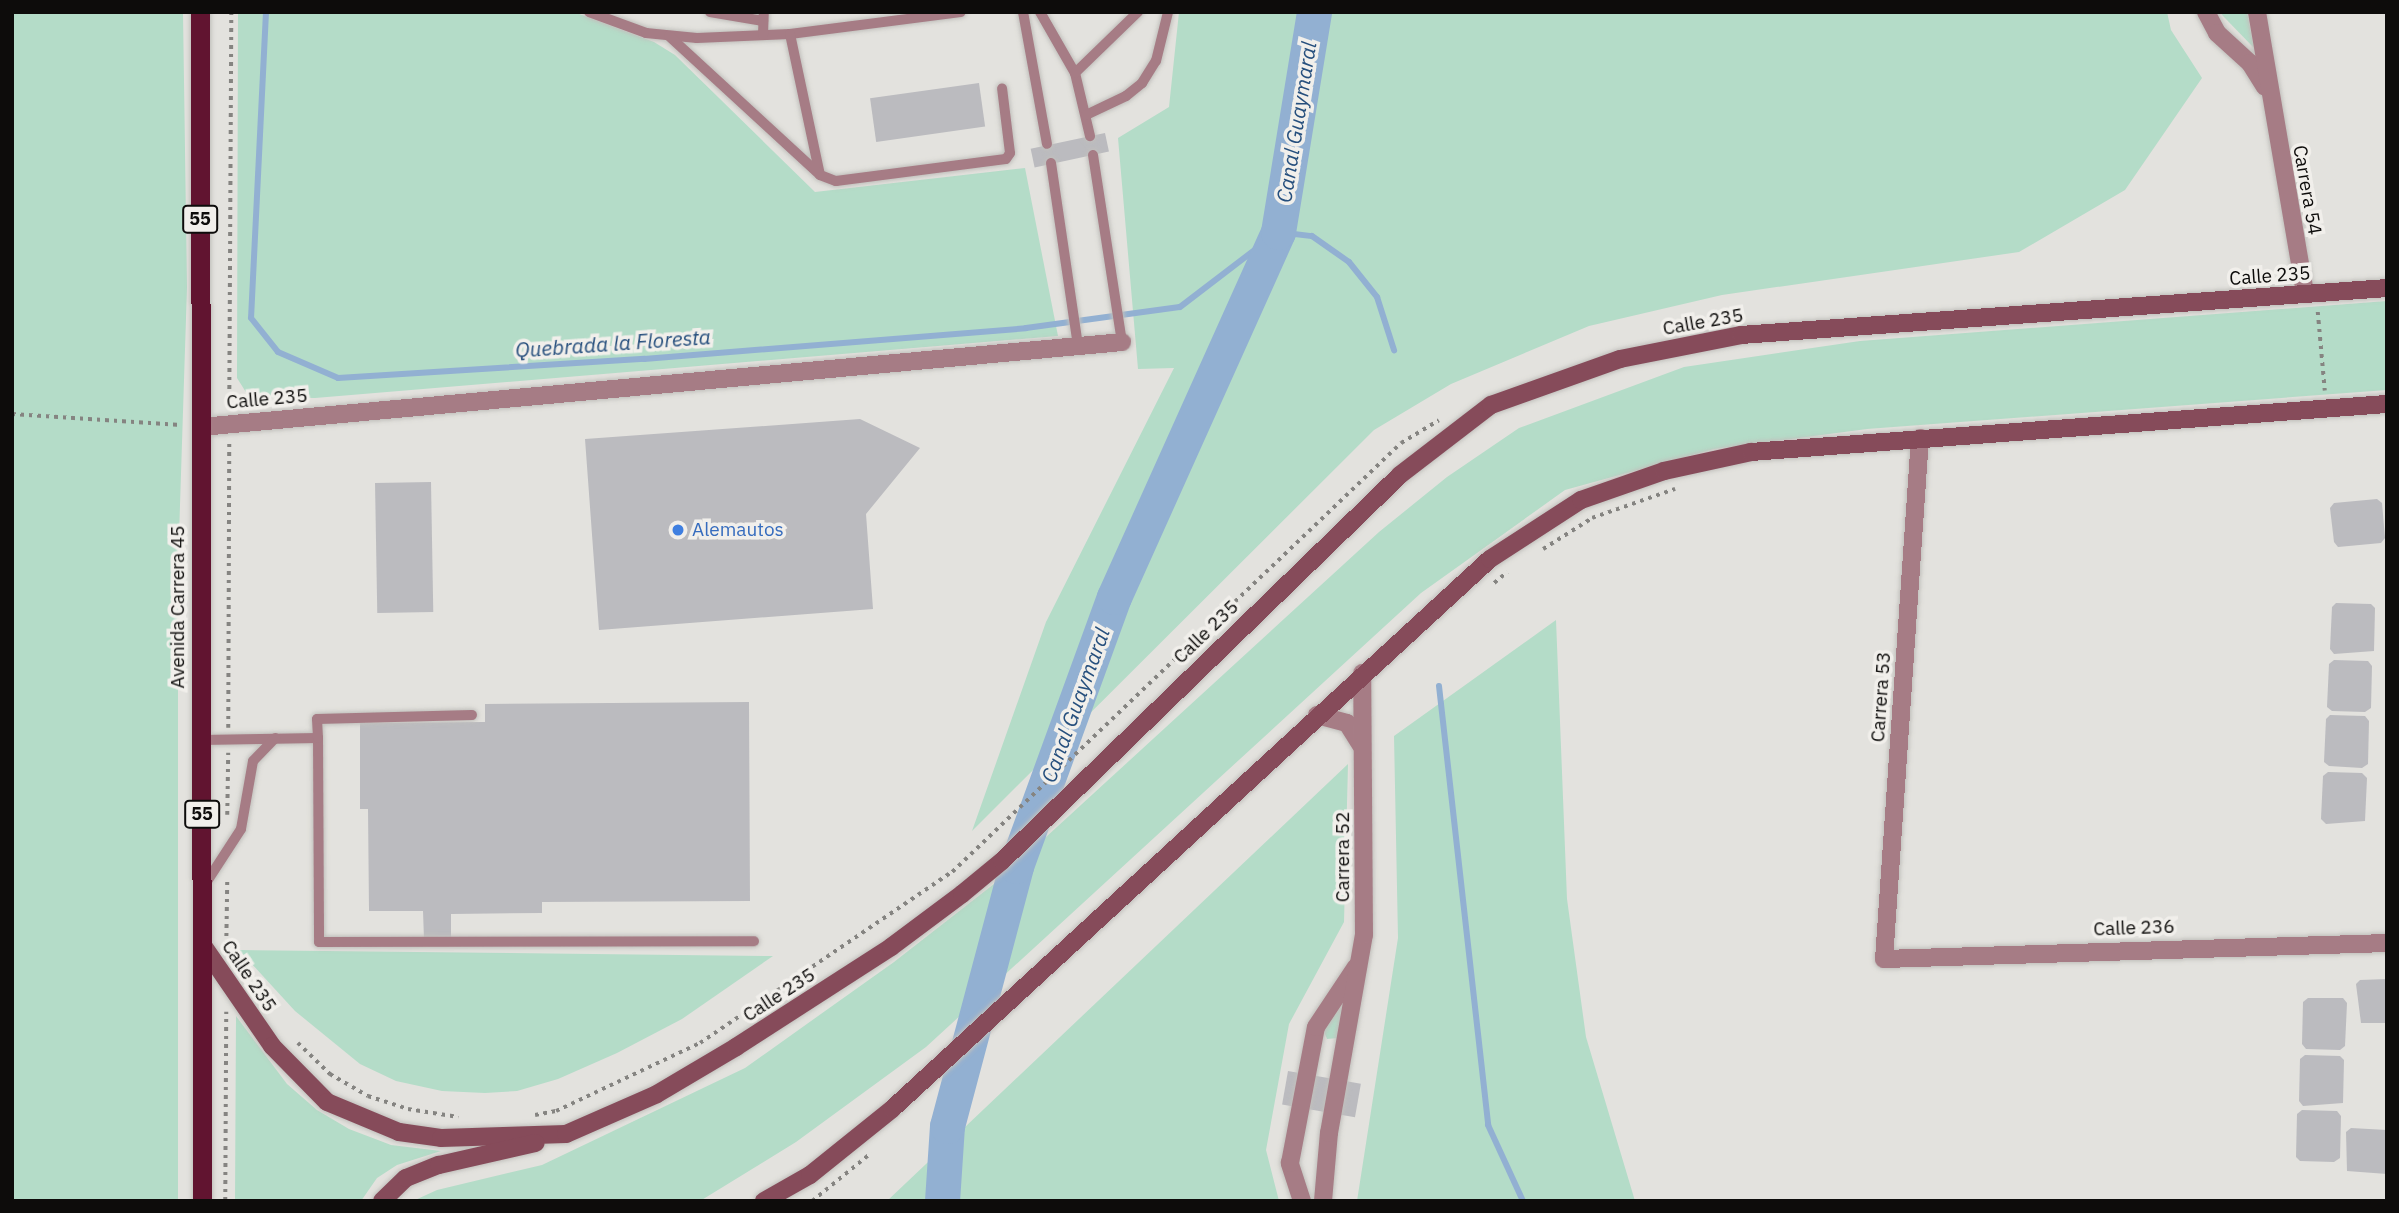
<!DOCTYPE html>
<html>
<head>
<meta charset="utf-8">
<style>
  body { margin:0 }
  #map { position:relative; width:2399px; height:1213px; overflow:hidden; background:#e3e2de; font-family:"IBM Plex Sans",sans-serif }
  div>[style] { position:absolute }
  .green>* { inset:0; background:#b4dcc8 }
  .stream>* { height:6px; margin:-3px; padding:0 3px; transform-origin:3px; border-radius:3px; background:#92b0d2 }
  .river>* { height:35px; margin:-17.5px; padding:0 17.5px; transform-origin:17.5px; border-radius:17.5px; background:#92b0d2 }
  .building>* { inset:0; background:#bbbbbf; transform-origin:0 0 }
  .path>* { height:3.5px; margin-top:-1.75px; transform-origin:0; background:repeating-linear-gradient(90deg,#858481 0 3.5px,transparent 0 8.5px) }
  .roads { filter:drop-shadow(0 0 2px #c1c0bc) drop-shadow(0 0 2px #c1c0bc) }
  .service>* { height:10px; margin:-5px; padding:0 5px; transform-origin:5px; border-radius:5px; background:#a67c85 }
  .minor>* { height:18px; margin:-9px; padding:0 9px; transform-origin:9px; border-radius:9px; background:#a67c85 }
  .secondary>* { height:18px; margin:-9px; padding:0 9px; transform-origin:9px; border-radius:9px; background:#864b5a }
  .trunk>* { height:19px; margin:-9.5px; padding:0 9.5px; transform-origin:9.5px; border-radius:9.5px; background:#611430 }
  .dots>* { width:19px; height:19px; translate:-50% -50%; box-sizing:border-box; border:4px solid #f1efeb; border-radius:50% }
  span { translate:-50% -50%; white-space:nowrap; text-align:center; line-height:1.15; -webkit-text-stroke:7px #f1efeb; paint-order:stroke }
  .shield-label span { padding:2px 5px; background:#f1efeb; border:2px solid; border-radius:5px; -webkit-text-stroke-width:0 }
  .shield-label { font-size:18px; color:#0d0c0b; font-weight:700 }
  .street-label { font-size:19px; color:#0d0c0b }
  .shop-label { font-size:19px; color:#366cbe }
  .left { translate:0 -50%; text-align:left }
  .water-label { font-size:21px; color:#264f7d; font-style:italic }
  .frame { position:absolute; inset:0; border:14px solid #0d0c0b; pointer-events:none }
</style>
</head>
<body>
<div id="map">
  <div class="green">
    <i style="clip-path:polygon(12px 12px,183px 12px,187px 287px,178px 568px,178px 1201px,12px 1201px)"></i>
    <i style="clip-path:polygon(238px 12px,574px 12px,654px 42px,675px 55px,815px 192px,1025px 168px,1058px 336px,315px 398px,249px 397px,237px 378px)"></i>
    <i style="clip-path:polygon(1179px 12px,2167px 12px,2171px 30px,2202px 78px,2125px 190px,2019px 252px,1722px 295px,1589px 326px,1451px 384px,1374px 430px,972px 831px,1046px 622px,1174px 368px,1138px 369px,1118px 138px,1169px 107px)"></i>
    <i style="clip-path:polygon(2220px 12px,2247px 12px,2254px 48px,2223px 16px)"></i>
    <i style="clip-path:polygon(2387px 301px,2387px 390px,1867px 429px,1714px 449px,1565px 490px,1421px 593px,926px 1047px,796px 1142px,700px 1201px,413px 1201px,437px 1190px,542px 1165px,745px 1068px,894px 962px,999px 880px,1379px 532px,1447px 477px,1519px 428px,1684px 367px,1860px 341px)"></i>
    <i style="clip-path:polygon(1556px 620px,1567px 899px,1586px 1037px,1635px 1201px,1357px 1201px,1398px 938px,1394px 736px)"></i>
    <i style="clip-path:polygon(1348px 764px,1344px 922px,1289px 1024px,1266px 1150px,1279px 1201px,887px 1201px)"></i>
    <i style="clip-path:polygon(239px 950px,773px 956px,682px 1019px,617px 1053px,558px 1079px,517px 1091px,485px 1093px,442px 1091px,396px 1081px,360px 1064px,295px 1011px)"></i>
    <i style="clip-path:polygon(1347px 999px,1338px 1038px,1327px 1039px,1323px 1029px)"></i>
    <i style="clip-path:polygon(236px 1016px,287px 1084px,317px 1110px,349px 1129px,391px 1145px,441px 1151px,397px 1165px,377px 1178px,361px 1201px,235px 1201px)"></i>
  </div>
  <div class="stream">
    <i style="left:266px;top:12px;width:306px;rotate:92.8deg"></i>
    <i style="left:251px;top:318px;width:43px;rotate:51.5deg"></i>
    <i style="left:278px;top:352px;width:65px;rotate:23.4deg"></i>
    <i style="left:338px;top:378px;width:307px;rotate:-3.6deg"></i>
    <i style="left:644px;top:359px;width:383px;rotate:-4.6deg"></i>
    <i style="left:1026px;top:328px;width:155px;rotate:-7.8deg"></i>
    <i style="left:1180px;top:307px;width:123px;rotate:-37.4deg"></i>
    <i style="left:1278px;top:232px;width:34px;rotate:7deg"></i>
    <i style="left:1312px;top:236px;width:45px;rotate:35.1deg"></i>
    <i style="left:1349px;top:262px;width:45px;rotate:51.3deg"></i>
    <i style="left:1377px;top:297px;width:56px;rotate:72.2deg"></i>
    <i style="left:1439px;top:686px;width:442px;rotate:83.6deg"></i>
    <i style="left:1488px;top:1125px;width:84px;rotate:65.3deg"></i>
  </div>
  <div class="river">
    <i style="left:942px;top:1201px;width:75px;rotate:-86.2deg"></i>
    <i style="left:947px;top:1126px;width:269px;rotate:-75.1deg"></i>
    <i style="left:1016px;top:866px;width:286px;rotate:-70deg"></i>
    <i style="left:1114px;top:597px;width:400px;rotate:-65.8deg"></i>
    <i style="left:1278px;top:232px;width:223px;rotate:-80.7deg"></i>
  </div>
  <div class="building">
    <i style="left:979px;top:83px;width:44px;height:110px;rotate:82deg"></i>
    <i style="left:1105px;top:133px;width:19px;height:76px;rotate:78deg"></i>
    <i style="clip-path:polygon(860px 419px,920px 448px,866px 514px,873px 609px,599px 630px,585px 439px)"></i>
    <i style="left:431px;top:482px;width:130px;height:56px;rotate:89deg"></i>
    <i style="clip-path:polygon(2377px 499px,2382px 503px,2385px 538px,2381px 543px,2338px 547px,2334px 542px,2330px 508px,2334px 503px)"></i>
    <i style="clip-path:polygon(2336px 603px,2371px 604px,2375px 608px,2374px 651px,2334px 654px,2330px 649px,2332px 607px)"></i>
    <i style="clip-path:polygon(2334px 660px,2368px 661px,2372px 666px,2371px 708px,2365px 712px,2332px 711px,2327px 707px,2329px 664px)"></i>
    <i style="clip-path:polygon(749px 702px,750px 901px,542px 902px,542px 913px,451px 914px,451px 938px,424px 939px,423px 911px,369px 911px,368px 809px,360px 809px,360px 723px,485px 722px,485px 704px)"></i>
    <i style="clip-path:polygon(2330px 715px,2365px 716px,2369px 721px,2368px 764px,2362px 768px,2329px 766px,2324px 762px,2326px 719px)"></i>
    <i style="clip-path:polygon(2328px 772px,2362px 773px,2367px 778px,2365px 821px,2326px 824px,2321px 819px,2323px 776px)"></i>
    <i style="clip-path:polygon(2387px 979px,2387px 1023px,2361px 1023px,2356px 984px,2360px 980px)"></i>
    <i style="clip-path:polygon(2308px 998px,2343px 998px,2347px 1003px,2345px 1046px,2340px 1050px,2306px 1049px,2302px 1044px,2303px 1002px)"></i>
    <i style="clip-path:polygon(2305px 1055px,2340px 1056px,2344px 1060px,2343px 1103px,2303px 1106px,2299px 1101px,2300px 1059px)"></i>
    <i style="left:1288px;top:1071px;width:74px;height:34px;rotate:10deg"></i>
    <i style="clip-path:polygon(2302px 1110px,2337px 1111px,2341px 1116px,2340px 1158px,2334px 1162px,2300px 1161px,2296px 1157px,2297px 1114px)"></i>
    <i style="clip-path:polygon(2351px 1128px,2387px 1130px,2387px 1174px,2347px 1171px,2346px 1132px)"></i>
  </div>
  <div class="path">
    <i style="left:2318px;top:312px;width:79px;rotate:84.9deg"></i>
    <i style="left:229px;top:406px;width:394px;rotate:-89.7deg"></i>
    <i style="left:12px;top:414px;width:169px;rotate:3.7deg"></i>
    <i style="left:1543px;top:549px;width:58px;rotate:-32.3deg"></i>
    <i style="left:1592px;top:518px;width:88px;rotate:-19.3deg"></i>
    <i style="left:1494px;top:583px;width:17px;rotate:-40deg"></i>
    <i style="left:228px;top:728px;width:287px;rotate:-89.8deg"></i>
    <i style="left:227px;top:815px;width:62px;rotate:-89.1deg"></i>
    <i style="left:226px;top:945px;width:66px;rotate:-89.1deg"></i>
    <i style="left:298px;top:1043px;width:45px;rotate:44.1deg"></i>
    <i style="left:330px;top:1074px;width:44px;rotate:30.1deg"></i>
    <i style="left:368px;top:1096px;width:42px;rotate:18deg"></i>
    <i style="left:408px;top:1109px;width:51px;rotate:9.1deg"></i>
    <i style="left:535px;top:1115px;width:21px;rotate:-11deg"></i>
    <i style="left:556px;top:1111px;width:159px;rotate:-25.3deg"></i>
    <i style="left:700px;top:1043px;width:305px;rotate:-34.2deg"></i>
    <i style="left:952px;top:872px;width:621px;rotate:-43.7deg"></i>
    <i style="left:1401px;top:443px;width:44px;rotate:-31.2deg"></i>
    <i style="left:225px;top:1201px;width:189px;rotate:-89.7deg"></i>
    <i style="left:812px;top:1201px;width:76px;rotate:-39.1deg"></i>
  </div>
  <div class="roads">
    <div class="service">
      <i style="left:589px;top:12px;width:61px;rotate:20.2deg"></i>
      <i style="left:646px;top:33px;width:51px;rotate:5.6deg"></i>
      <i style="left:697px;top:38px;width:93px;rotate:-2.5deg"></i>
      <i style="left:790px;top:34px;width:172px;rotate:-7.3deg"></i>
      <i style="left:710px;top:12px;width:54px;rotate:9.6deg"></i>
      <i style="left:1023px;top:12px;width:134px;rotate:79.7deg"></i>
      <i style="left:1040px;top:12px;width:70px;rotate:60.2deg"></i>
      <i style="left:1075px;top:73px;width:65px;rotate:76.6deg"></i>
      <i style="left:790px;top:34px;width:144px;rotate:78deg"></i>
      <i style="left:820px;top:175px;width:17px;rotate:21deg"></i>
      <i style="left:836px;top:181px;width:171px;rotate:-7.4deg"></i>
      <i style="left:1006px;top:159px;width:7px;rotate:-56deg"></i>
      <i style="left:1010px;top:153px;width:65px;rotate:-97deg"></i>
      <i style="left:763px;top:35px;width:23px;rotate:-88deg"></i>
      <i style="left:669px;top:36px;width:205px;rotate:42.6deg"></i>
      <i style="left:1075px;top:73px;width:88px;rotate:-44.1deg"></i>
      <i style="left:1086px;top:115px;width:44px;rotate:-25.4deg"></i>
      <i style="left:1126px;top:96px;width:21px;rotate:-39deg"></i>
      <i style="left:1142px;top:83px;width:26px;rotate:-58deg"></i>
      <i style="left:1156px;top:61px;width:50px;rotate:-76.2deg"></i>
      <i style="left:1093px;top:155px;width:189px;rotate:81.2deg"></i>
      <i style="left:1051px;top:163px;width:184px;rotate:81.6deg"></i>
      <i style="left:318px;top:738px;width:204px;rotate:89.7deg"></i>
      <i style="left:319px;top:942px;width:435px;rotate:-0.1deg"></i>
      <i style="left:202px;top:740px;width:116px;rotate:-1deg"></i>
      <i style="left:318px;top:738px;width:19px;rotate:-93deg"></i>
      <i style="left:317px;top:719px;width:155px;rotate:-1.5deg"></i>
      <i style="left:204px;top:886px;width:68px;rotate:-57deg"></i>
      <i style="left:241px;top:829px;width:69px;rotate:-80deg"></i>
      <i style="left:253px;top:761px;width:32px;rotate:-46deg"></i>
    </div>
    <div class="minor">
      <i style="left:2206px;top:12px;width:24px;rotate:62deg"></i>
      <i style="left:2217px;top:33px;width:45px;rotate:42.3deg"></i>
      <i style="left:2250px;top:63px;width:28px;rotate:58deg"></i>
      <i style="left:2257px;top:12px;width:286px;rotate:80.3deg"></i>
      <i style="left:201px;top:427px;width:925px;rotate:-5.27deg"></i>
      <i style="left:1920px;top:438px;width:522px;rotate:93.95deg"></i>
      <i style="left:1884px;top:959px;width:503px;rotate:-1.82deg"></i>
      <i style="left:1317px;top:715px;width:31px;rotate:15deg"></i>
      <i style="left:1347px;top:723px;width:26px;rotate:58deg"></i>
      <i style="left:1302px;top:1201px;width:40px;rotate:-108deg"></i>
      <i style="left:1290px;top:1163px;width:138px;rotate:-79.2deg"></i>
      <i style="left:1316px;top:1027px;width:72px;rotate:-56.3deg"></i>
      <i style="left:1323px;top:1201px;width:68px;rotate:-85deg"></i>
      <i style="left:1329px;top:1133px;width:201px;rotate:-80deg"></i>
      <i style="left:1364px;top:935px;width:262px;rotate:-90.4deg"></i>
    </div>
    <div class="secondary">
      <i style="left:202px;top:944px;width:124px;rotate:55.5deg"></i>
      <i style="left:272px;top:1046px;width:78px;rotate:45.5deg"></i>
      <i style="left:327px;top:1102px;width:78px;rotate:22.6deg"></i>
      <i style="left:399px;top:1132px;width:42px;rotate:8.1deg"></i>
      <i style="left:441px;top:1138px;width:125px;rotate:-1.8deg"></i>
      <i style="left:566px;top:1134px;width:99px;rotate:-23.7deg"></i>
      <i style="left:657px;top:1094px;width:92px;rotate:-30.7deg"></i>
      <i style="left:736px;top:1047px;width:184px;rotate:-32.8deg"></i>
      <i style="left:891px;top:947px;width:89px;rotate:-36.7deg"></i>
      <i style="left:962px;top:894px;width:52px;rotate:-39.5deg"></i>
      <i style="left:1002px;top:861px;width:554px;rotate:-44.12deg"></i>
      <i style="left:1400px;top:475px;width:115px;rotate:-37.6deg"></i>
      <i style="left:1491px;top:405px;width:137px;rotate:-19.6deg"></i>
      <i style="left:1620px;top:359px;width:123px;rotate:-11.2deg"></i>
      <i style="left:1741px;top:335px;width:648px;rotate:-4.16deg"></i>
      <i style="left:382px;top:1201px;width:33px;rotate:-44deg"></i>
      <i style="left:406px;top:1178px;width:35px;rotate:-22deg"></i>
      <i style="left:439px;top:1165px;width:99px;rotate:-12.8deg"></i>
      <i style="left:764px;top:1201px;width:53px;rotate:-29.5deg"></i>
      <i style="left:810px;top:1175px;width:105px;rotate:-38.8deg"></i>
      <i style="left:892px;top:1109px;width:812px;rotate:-42.61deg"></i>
      <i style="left:1490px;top:559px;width:108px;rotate:-33deg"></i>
      <i style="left:1581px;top:500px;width:88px;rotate:-19.3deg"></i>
      <i style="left:1664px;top:471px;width:89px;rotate:-12.3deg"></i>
      <i style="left:1751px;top:452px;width:638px;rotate:-4.32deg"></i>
    </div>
    <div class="trunk">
      <i style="left:200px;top:12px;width:1189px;rotate:89.9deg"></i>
    </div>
  </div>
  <div class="dots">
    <i style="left:678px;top:530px;background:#3f7fe0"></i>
  </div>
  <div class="shield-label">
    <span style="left:200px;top:219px">55</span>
    <span style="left:202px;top:814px">55</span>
  </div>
  <div class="street-label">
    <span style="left:2307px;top:190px;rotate:80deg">Carrera 54</span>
    <span style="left:2270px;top:276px;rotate:-4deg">Calle 235</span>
    <span style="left:1703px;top:322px;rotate:-10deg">Calle 235</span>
    <span style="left:267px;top:399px;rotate:-5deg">Calle 235</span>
    <span style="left:178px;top:607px;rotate:-90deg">Avenida Carrera 45</span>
    <span style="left:1206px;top:632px;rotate:-44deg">Calle 235</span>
    <span style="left:1881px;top:697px;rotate:-86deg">Carrera 53</span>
    <span style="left:1343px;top:857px;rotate:-90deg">Carrera 52</span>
    <span style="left:2134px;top:928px;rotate:-2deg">Calle 236</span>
    <span style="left:249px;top:976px;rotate:56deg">Calle 235</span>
    <span style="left:779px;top:995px;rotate:-33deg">Calle 235</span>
  </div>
  <div class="shop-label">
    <span class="left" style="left:692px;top:530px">Alemautos</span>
  </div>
  <div class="water-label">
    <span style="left:1296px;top:122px;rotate:-81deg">Canal Guaymaral</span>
    <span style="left:613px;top:343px;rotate:-4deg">Quebrada la Floresta</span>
    <span style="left:1075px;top:705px;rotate:-70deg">Canal Guaymaral</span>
  </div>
  <div class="frame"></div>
</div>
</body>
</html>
